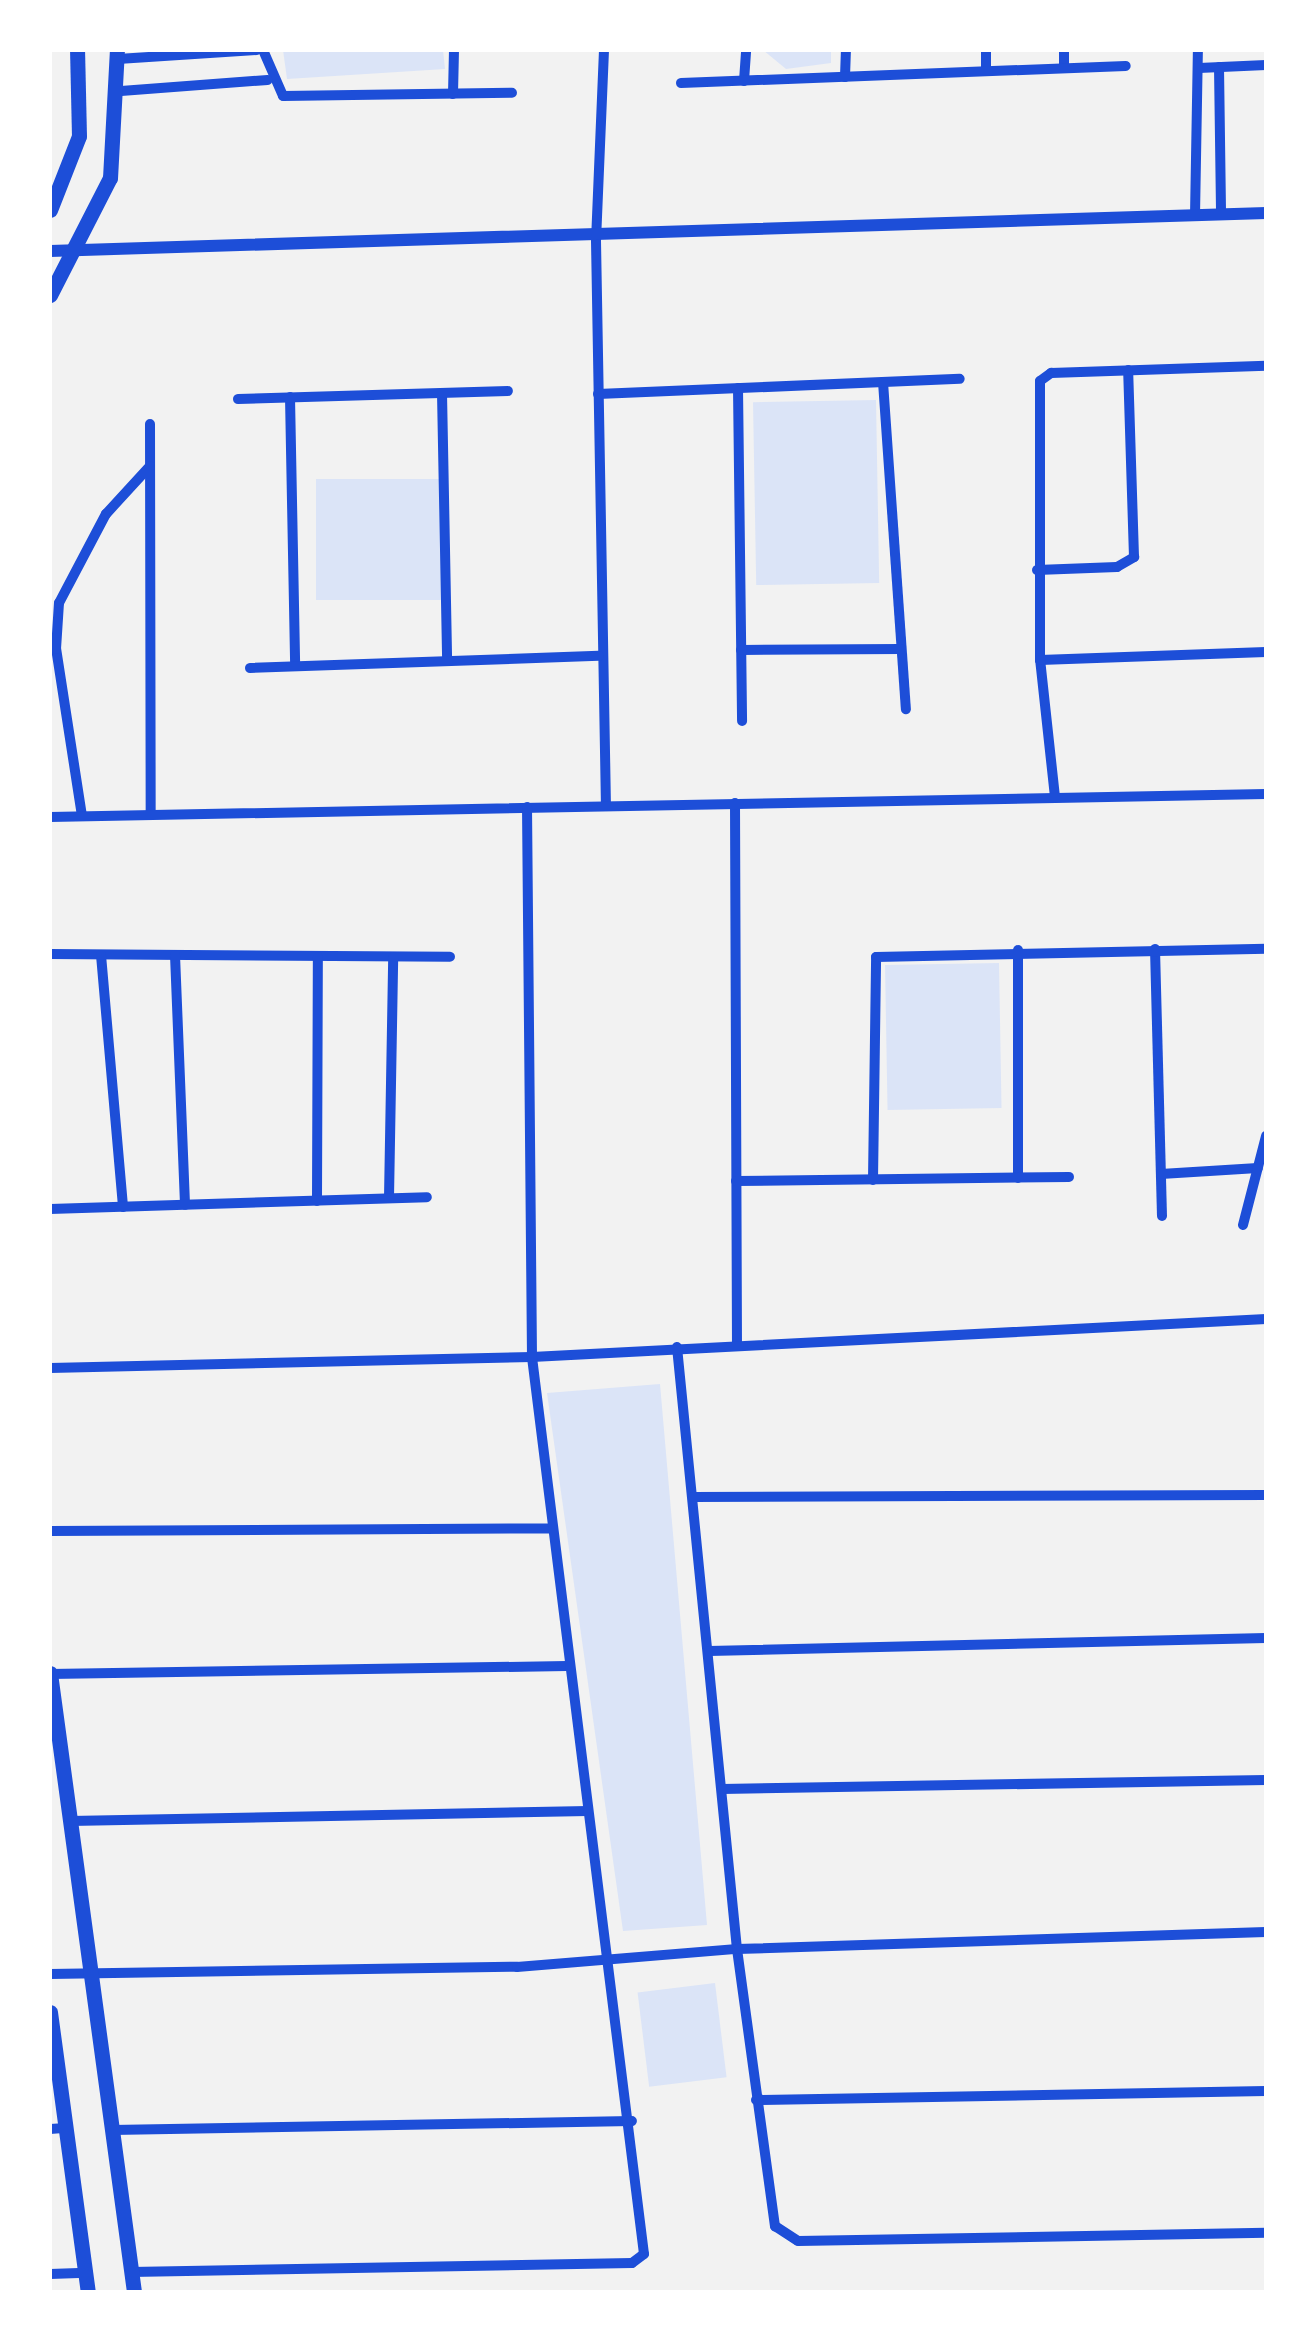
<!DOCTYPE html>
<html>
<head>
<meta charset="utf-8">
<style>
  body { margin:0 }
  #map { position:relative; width:1316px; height:2342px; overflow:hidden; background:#f2f2f2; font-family:Montserrat,sans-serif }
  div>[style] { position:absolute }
  .green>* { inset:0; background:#dbe4f7; transform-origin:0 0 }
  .minor>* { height:10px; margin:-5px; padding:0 5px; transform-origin:5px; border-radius:5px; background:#1d4ed8 }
  .tertiary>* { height:12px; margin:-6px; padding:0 6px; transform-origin:6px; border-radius:6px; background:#1d4ed8 }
  .secondary>* { height:15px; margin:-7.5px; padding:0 7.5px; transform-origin:7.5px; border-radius:7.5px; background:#1d4ed8 }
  span { translate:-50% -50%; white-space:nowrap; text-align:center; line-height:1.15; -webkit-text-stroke:10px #fff; paint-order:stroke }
  .frame { position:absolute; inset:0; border:52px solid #fff; pointer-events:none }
</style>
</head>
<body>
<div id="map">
  <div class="green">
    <i style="clip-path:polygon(283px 50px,443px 50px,445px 69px,287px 79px)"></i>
    <i style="clip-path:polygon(763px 50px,831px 50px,831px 63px,786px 69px)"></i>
    <i style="left:876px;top:400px;width:183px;height:123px;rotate:89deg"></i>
    <i style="left:446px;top:479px;width:121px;height:130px;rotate:90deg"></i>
    <i style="left:999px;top:963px;width:145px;height:114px;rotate:89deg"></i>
    <i style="clip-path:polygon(660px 1384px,707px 1925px,623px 1931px,547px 1393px)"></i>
    <i style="left:715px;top:1983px;width:95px;height:78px;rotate:83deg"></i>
  </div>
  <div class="minor">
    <i style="left:263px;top:50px;width:50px;rotate:66.5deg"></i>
    <i style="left:283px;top:96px;width:229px;rotate:-0.8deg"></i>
    <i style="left:604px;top:50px;width:191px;rotate:92.4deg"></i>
    <i style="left:596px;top:241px;width:565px;rotate:88.99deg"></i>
    <i style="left:986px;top:50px;width:21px;rotate:90deg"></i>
    <i style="left:1064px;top:50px;width:18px;rotate:90deg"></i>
    <i style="left:118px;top:59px;width:139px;rotate:-3.7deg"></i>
    <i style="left:1219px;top:67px;width:148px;rotate:89.2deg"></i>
    <i style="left:1199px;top:68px;width:67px;rotate:-2.6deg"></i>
    <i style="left:845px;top:77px;width:27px;rotate:-88deg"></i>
    <i style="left:744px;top:81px;width:31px;rotate:-86deg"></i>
    <i style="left:681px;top:83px;width:445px;rotate:-2.2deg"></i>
    <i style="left:121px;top:91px;width:147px;rotate:-4.3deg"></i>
    <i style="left:453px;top:94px;width:44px;rotate:-88.7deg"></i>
    <i style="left:1195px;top:216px;width:166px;rotate:-89deg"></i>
    <i style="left:883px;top:382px;width:328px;rotate:86deg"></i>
    <i style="left:738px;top:388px;width:333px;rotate:89.3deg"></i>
    <i style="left:442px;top:393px;width:268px;rotate:88.9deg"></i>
    <i style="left:598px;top:394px;width:362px;rotate:-2.4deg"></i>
    <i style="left:290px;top:397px;width:269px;rotate:88.9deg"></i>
    <i style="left:238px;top:399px;width:270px;rotate:-1.7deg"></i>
    <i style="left:150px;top:424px;width:391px;rotate:89.9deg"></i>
    <i style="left:1037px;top:570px;width:80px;rotate:-2.1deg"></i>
    <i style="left:1117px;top:567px;width:20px;rotate:-30deg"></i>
    <i style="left:1134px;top:557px;width:187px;rotate:-91.8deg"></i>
    <i style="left:741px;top:650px;width:160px;rotate:-0.4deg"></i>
    <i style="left:1040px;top:660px;width:226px;rotate:-2deg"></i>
    <i style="left:250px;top:668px;width:349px;rotate:-2deg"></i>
    <i style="left:1055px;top:797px;width:138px;rotate:-96.2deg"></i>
    <i style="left:1040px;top:660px;width:279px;rotate:-90deg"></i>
    <i style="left:1040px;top:381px;width:14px;rotate:-36deg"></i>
    <i style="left:1051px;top:373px;width:215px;rotate:-1.9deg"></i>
    <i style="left:735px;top:803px;width:541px;rotate:89.79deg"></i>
    <i style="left:82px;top:816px;width:169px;rotate:-98.8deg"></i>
    <i style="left:56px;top:649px;width:46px;rotate:-86.3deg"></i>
    <i style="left:59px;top:603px;width:101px;rotate:-62.2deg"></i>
    <i style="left:106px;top:514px;width:65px;rotate:-47.5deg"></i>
    <i style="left:50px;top:817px;width:1216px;rotate:-1.08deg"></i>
    <i style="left:1155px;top:949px;width:267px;rotate:88.5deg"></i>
    <i style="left:1018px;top:950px;width:228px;rotate:90deg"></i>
    <i style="left:50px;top:954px;width:400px;rotate:0.4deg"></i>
    <i style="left:101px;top:955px;width:253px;rotate:85deg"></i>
    <i style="left:175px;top:955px;width:250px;rotate:87.7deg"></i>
    <i style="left:1161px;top:1174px;width:97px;rotate:-3.5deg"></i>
    <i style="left:873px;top:1180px;width:223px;rotate:-89.2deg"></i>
    <i style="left:876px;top:957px;width:390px;rotate:-1.2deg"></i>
    <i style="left:736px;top:1181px;width:333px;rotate:-0.7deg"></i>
    <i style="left:389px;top:1198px;width:241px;rotate:-89deg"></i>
    <i style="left:317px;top:1201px;width:244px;rotate:-89.8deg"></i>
    <i style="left:50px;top:1209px;width:377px;rotate:-1.8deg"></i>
    <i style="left:1243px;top:1225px;width:92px;rotate:-75.5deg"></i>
    <i style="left:677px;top:1347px;width:605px;rotate:84.31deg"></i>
    <i style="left:737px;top:1949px;width:280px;rotate:82.2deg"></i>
    <i style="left:775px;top:2226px;width:27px;rotate:33deg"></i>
    <i style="left:798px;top:2241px;width:468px;rotate:-1deg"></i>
    <i style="left:50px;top:1368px;width:482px;rotate:-1.3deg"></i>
    <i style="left:532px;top:1357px;width:735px;rotate:-2.96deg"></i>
    <i style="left:693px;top:1497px;width:573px;rotate:-0.2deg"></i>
    <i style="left:50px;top:1531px;width:499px;rotate:-0.3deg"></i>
    <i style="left:709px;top:1651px;width:557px;rotate:-1.34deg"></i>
    <i style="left:50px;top:1674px;width:517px;rotate:-0.89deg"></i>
    <i style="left:722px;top:1789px;width:544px;rotate:-0.95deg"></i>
    <i style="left:70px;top:1821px;width:518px;rotate:-1.11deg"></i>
    <i style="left:50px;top:1974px;width:467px;rotate:-0.9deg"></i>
    <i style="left:517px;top:1967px;width:221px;rotate:-4.7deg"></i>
    <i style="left:737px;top:1949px;width:529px;rotate:-1.84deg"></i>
    <i style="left:756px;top:2100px;width:510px;rotate:-1.01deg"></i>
    <i style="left:50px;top:2129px;width:16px;rotate:-4deg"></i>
    <i style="left:112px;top:2130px;width:520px;rotate:-0.99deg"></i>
    <i style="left:131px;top:2272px;width:501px;rotate:-1.03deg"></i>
    <i style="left:632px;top:2263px;width:15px;rotate:-37deg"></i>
    <i style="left:644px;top:2254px;width:904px;rotate:-97.12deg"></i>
    <i style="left:532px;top:1357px;width:550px;rotate:-90.52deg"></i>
    <i style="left:50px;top:2274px;width:36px;rotate:-2deg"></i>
  </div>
  <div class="tertiary">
    <i style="left:50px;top:251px;width:1217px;rotate:-1.79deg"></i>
  </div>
  <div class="secondary">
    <i style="left:50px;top:210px;width:79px;rotate:-68.6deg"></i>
    <i style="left:79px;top:136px;width:86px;rotate:-91.3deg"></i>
    <i style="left:50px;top:295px;width:131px;rotate:-62.9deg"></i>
    <i style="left:110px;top:178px;width:128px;rotate:-86.9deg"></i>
    <i style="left:50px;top:1673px;width:625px;rotate:82.27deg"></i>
    <i style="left:50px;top:2012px;width:283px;rotate:82.3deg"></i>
  </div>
  <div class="frame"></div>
</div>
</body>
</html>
